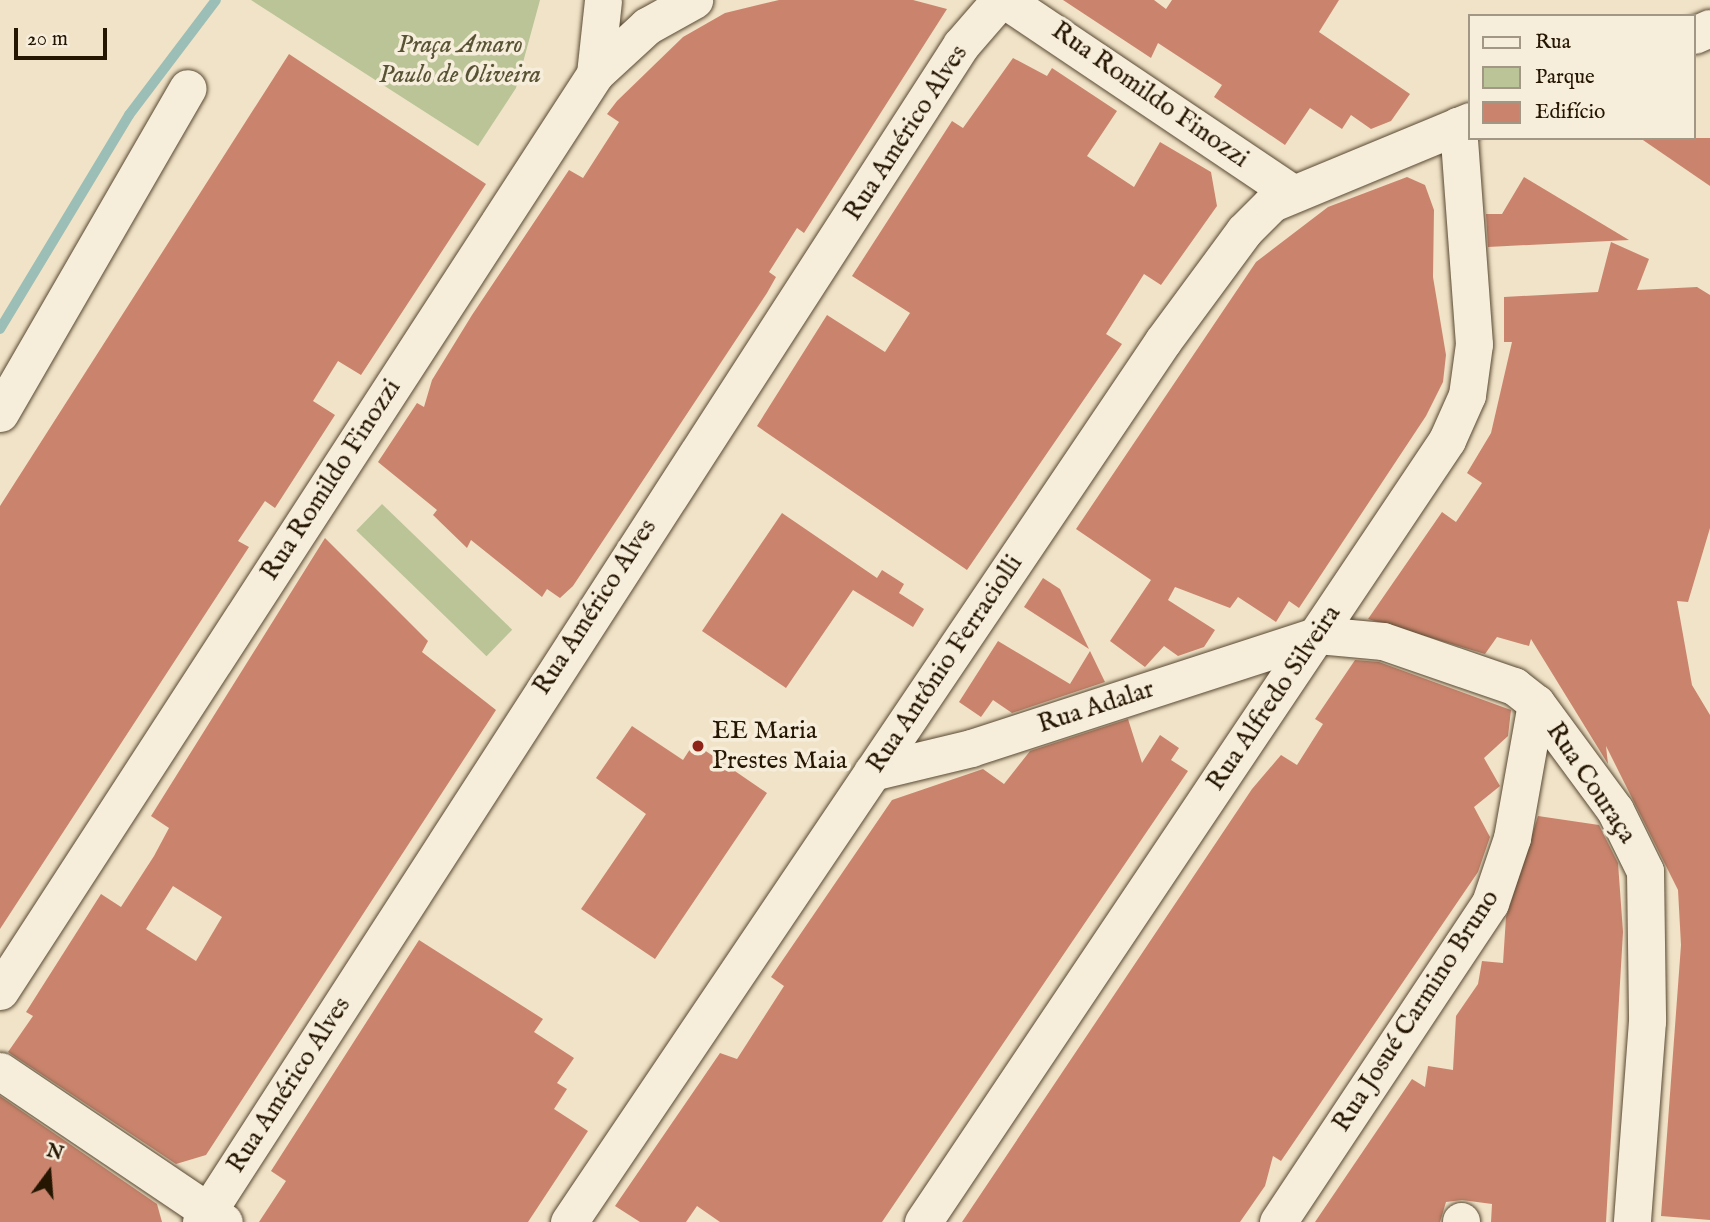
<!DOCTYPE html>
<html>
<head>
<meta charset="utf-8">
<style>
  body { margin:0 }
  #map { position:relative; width:1710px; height:1222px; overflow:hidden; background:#f1e3c7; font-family:"IM FELL English",serif }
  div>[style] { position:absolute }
  .green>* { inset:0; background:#bac496; transform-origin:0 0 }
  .stream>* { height:10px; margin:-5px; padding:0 5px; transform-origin:5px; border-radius:5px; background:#9bbeb6 }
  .building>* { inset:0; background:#ca846d }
  .roads { filter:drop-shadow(0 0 2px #584932) drop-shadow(0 0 2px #584932) }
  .street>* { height:37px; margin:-18.5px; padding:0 18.5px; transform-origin:18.5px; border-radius:18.5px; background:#f6eddb }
  .dots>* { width:19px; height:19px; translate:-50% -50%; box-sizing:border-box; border:4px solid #f6eddb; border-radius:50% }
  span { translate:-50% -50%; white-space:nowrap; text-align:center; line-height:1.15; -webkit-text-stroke:7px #f6eddb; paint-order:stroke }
  .park-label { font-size:26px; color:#595335; font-style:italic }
  .street-label { font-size:26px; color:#251601 }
  .poi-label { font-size:26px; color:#251601 }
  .left { translate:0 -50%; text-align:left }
  .legend { position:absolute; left:1468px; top:14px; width:228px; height:126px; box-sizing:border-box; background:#f6eddb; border:2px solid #a29784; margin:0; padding:9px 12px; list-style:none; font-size:21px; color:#251601 }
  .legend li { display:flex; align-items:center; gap:14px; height:35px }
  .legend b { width:35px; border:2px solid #a29784 }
  .north { position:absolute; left:14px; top:1138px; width:70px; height:70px; -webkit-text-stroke:5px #f6eddb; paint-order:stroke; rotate:16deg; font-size:19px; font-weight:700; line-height:28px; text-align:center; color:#251601 }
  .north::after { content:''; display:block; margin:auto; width:24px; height:32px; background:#251601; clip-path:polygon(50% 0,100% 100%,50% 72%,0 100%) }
  .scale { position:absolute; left:14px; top:28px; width:93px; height:32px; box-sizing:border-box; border:4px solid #251601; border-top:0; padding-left:9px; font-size:21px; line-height:24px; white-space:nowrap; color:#251601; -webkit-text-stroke:5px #f6eddb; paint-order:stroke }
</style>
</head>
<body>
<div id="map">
  <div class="green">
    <i style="clip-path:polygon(251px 0,540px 0,516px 88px,478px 146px)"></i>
    <i style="left:382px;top:504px;width:181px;height:37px;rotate:44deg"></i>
  </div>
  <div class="stream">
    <i style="left:0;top:329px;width:250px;rotate:-58.9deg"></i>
    <i style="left:129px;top:115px;width:144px;rotate:-52.9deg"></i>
  </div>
  <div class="building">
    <i style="clip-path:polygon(779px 0,913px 0,947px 9px,804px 233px,797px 228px,769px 272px,776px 277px,767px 293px,573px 586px,560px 598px,547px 589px,542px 597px,471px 540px,467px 548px,433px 515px,437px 510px,378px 462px,417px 403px,424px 407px,432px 380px,472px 315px,569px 170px,583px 178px,619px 122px,607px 114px,617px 101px,683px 37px,725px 13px)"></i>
    <i style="clip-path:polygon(1063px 0,1154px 0,1166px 9px,1172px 0,1339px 0,1319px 32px,1410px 94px,1391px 121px,1371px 129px,1351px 115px,1342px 129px,1310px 108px,1285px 145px,1214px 97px,1222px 85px,1158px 43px,1151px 58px)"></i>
    <i style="clip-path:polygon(289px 54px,486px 184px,361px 375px,338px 361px,313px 401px,335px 415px,275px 508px,265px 501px,238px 541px,249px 547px,0 929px,0 506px)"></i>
    <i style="clip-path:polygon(1013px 58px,1047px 76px,1052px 68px,1117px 111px,1087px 156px,1134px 187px,1160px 142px,1211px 172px,1217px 206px,1161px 285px,1144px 274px,1106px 334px,1122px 344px,967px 570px,757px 426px,827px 315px,885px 352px,910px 313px,852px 276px,952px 121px,963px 128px)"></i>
    <i style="clip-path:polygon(1640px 138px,1710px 138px,1710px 186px)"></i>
    <i style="clip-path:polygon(1407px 177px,1425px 185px,1434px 210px,1433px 277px,1446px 355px,1443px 382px,1426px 416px,1299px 608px,1289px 601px,1276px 622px,1238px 597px,1230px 608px,1175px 587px,1168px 600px,1215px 630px,1204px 647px,1178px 656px,1164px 646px,1145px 667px,1110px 641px,1151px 580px,1076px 529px,1256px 262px,1328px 207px)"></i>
    <i style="clip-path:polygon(1524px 177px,1629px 240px,1488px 247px,1486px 214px,1502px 214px)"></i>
    <i style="clip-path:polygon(1611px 242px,1649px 259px,1637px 290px,1697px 287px,1710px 295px,1710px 528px,1688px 602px,1677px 601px,1692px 685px,1710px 715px,1710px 1220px,1661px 1216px,1681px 945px,1678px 890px,1606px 746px,1608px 764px,1531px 639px,1529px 646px,1497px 637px,1485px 654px,1368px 619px,1442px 512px,1456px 522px,1482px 483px,1467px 473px,1491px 433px,1512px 342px,1504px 342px,1504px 297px,1598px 292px)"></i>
    <i style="clip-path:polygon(782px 513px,877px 578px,882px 570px,904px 584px,899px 593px,924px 609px,913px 627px,853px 590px,786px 688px,702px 631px)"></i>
    <i style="clip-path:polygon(evenodd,325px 538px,428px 641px,422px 652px,496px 710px,206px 1155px,176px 1164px,8px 1052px,33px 1016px,26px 1012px,101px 894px,121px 907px,154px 856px,169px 828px,151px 816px,325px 538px,173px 886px,222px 917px,196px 961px,146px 929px,173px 886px)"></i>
    <i style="clip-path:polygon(1043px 578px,1060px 589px,1089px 649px,1024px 607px)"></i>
    <i style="clip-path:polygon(998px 641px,1070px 684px,1090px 651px,1105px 682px,1012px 713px,993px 700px,981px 717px,959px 702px)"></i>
    <i style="clip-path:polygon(1355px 660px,1379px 662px,1511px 710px,1508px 736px,1484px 758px,1500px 786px,1474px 807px,1490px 837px,1478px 872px,1281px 1161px,1273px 1156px,1265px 1186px,1240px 1222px,962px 1222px,1252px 789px,1281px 755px,1297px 765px,1323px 724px,1315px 719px)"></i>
    <i style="clip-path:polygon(1128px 719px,1142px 763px,1160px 735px,1179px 748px,1171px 760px,1188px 771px,882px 1222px,720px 1222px,697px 1206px,686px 1222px,640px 1222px,615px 1206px,720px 1053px,737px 1059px,784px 986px,771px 977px,892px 800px,983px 769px,1004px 784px,1030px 751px)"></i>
    <i style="clip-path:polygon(632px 726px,683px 760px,694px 743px,767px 793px,655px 959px,581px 909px,646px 814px,596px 778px)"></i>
    <i style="clip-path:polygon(1538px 816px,1599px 825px,1618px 863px,1623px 932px,1606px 1222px,1491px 1222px,1492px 1204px,1462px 1200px,1446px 1202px,1440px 1222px,1315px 1222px,1412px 1079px,1425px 1087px,1428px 1066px,1453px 1070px,1456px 1016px,1478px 984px,1482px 961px,1503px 963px,1506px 917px)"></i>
    <i style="clip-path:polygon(419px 940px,543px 1019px,534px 1032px,574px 1058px,557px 1083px,567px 1089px,554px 1109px,588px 1131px,528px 1222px,259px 1222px,286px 1181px,271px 1171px)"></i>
    <i style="clip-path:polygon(0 1096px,157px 1204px,162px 1222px,0 1222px)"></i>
  </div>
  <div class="roads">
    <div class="street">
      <i style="left:1005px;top:0;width:346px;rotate:33.9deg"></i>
      <i style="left:1694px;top:35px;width:17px;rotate:-24deg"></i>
      <i style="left:595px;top:74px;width:74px;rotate:-83.8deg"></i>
      <i style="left:0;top:413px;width:375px;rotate:-60deg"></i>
      <i style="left:872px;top:772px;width:102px;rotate:-13.6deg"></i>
      <i style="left:971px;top:748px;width:365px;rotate:-18deg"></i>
      <i style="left:1318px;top:635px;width:65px;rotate:5.3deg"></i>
      <i style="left:1383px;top:641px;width:139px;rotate:19deg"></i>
      <i style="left:1514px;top:686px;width:28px;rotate:38deg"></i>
      <i style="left:1536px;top:703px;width:133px;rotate:53.6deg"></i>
      <i style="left:1615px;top:810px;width:68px;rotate:63.8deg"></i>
      <i style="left:1645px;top:871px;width:150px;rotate:89.2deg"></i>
      <i style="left:1647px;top:1021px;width:202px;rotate:94.3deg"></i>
      <i style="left:0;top:991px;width:1093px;rotate:-57.02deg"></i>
      <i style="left:595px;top:74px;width:71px;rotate:-42.7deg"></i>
      <i style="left:647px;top:26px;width:54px;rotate:-29deg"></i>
      <i style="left:0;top:1071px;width:270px;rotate:34deg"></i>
      <i style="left:201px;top:1222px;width:1401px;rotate:-57.15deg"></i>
      <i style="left:961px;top:45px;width:60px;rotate:-49.1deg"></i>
      <i style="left:569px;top:1222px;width:1063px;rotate:-56.01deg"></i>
      <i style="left:1163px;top:341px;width:137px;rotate:-53.6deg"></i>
      <i style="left:1244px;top:231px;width:40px;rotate:-45deg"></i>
      <i style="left:1272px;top:203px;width:214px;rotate:-22.5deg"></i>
      <i style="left:923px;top:1222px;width:941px;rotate:-56.17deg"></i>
      <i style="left:1447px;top:440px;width:49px;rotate:-66deg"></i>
      <i style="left:1467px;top:395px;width:51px;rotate:-82.2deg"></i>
      <i style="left:1474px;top:344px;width:219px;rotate:-94.2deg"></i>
      <i style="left:1278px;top:1222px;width:383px;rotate:-56.4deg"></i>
      <i style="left:1490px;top:903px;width:69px;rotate:-71.3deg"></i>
      <i style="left:1512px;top:838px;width:137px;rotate:-79.9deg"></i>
      <i style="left:1461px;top:1222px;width:1px;rotate:-90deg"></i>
    </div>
  </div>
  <div class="dots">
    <i style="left:698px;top:746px;background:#8f2418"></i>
  </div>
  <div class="park-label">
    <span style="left:460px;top:60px">Praça Amaro<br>Paulo de Oliveira</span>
  </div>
  <div class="street-label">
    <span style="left:1150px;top:95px;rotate:35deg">Rua Romildo Finozzi</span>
    <span style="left:906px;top:133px;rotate:-57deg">Rua Américo Alves</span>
    <span style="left:331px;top:480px;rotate:-57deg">Rua Romildo Finozzi</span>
    <span style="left:595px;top:607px;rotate:-57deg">Rua Américo Alves</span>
    <span style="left:945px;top:664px;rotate:-56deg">Rua Antônio Ferraciolli</span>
    <span style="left:1274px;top:698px;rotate:-56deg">Rua Alfredo Silveira</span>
    <span style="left:1096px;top:707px;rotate:-18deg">Rua Adalar</span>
    <span style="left:1591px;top:783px;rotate:56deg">Rua Couraça</span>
    <span style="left:1416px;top:1011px;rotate:-57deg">Rua Josué Carmino Bruno</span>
    <span style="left:289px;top:1085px;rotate:-57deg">Rua Américo Alves</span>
  </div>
  <div class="poi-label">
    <span class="left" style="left:712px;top:746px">EE Maria<br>Prestes Maia</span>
  </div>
  <ul class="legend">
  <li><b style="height:9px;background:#f6eddb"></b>Rua</li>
  <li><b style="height:19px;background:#bac496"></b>Parque</li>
  <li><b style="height:19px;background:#ca846d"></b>Edifício</li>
  </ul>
  <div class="north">N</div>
  <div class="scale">20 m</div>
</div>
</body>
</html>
